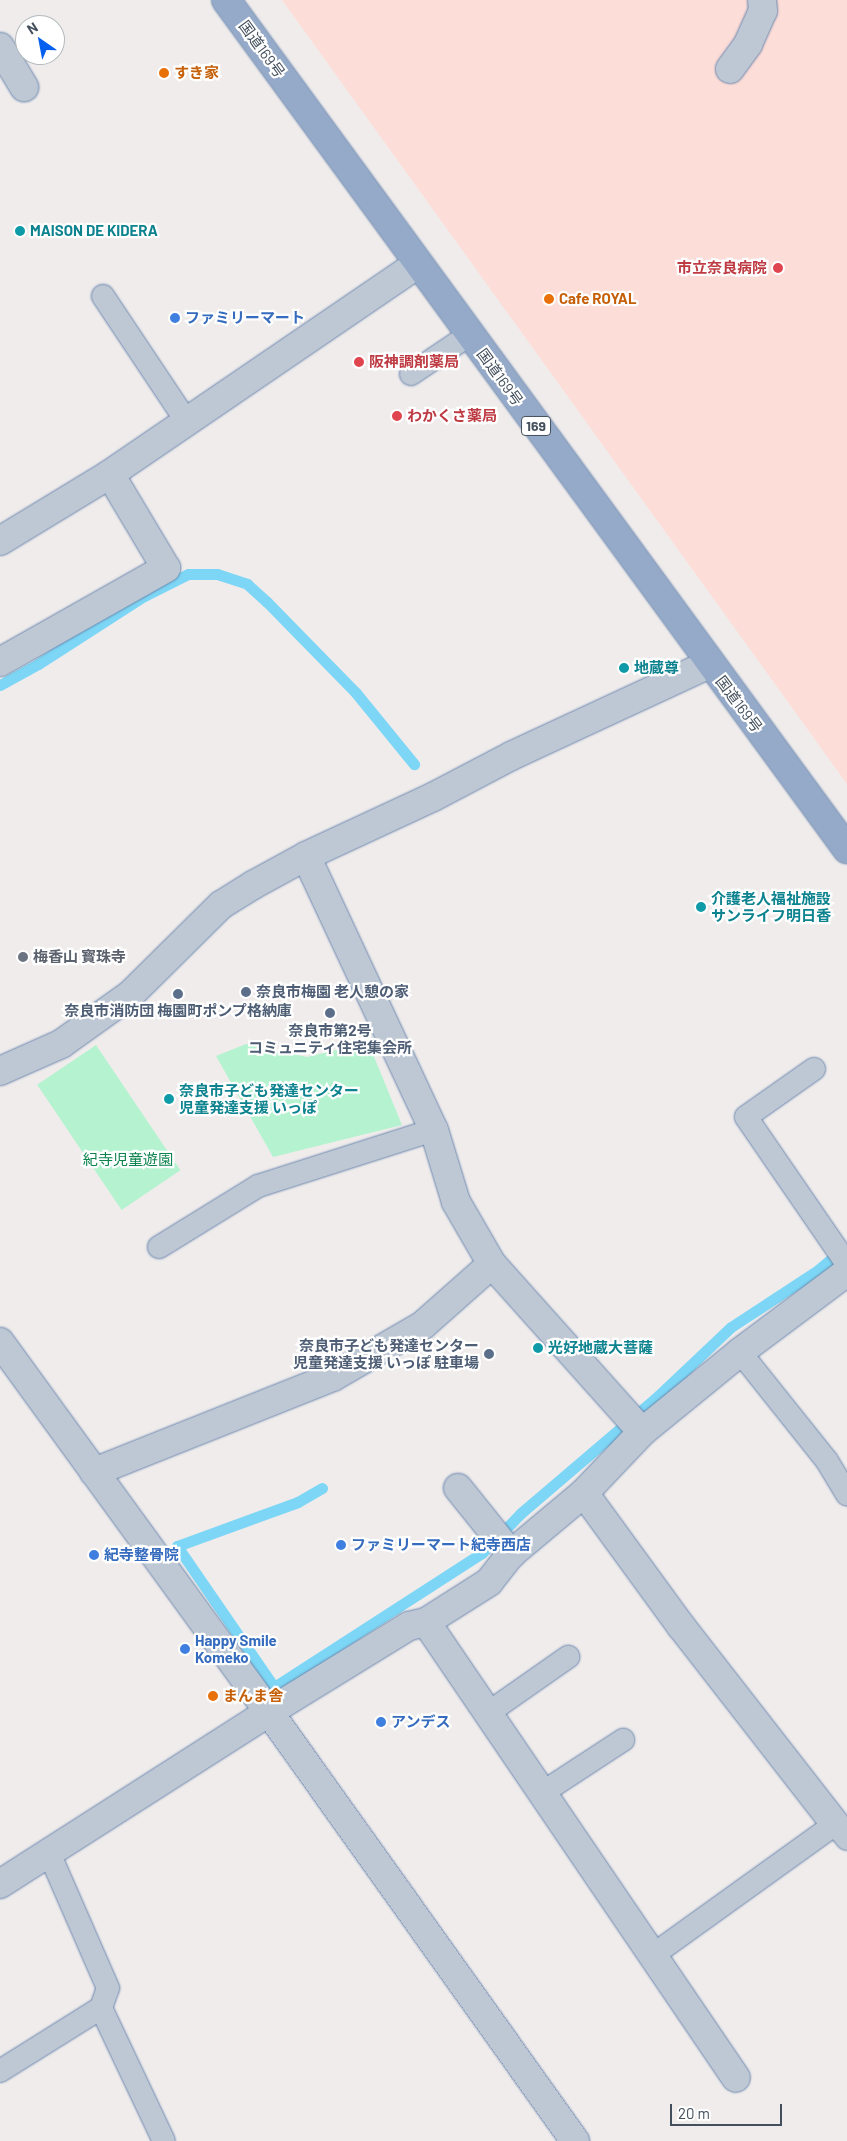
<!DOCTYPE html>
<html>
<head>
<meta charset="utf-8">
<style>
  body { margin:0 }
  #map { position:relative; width:847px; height:2141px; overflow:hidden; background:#f0ecec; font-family:Barlow,"Noto Sans JP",sans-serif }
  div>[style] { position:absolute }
  .medical>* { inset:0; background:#fdddd8 }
  .green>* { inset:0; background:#b5f3d0; transform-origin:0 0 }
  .stream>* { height:11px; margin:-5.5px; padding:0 5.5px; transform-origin:5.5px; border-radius:5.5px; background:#7dd6f5 }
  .roads { filter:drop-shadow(0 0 1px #6a86ad) drop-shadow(0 0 1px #6a86ad) }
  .service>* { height:22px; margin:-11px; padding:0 11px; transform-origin:11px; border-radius:11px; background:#bec8d4 }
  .minor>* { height:28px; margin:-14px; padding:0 14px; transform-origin:14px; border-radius:14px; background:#bec8d4 }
  .tertiary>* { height:28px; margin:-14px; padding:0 14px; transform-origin:14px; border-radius:14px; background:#bec8d4 }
  .trunk>* { height:28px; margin:-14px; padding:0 14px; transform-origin:14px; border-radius:14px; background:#94aac8 }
  .dots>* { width:14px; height:14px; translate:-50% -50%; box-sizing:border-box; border:2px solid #fff; border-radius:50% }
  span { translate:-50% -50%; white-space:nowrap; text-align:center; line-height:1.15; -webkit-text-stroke:4.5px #fff; paint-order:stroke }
  .shield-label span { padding:1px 4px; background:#fff; border:1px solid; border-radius:4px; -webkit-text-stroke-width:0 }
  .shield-label { font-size:14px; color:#434f5c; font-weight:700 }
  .street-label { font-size:15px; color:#434f5c }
  .food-label { font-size:15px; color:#c56008; font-weight:700 }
  .left { translate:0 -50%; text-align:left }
  .culture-label { font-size:15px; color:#0d838f; font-weight:700 }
  .health-label { font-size:15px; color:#be3a42; font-weight:700 }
  .right { translate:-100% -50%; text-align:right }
  .shop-label { font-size:15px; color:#366cbe; font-weight:700 }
  .worship-label { font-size:15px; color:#5b616d; font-weight:700 }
  .service-label { font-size:15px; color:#4e5e75; font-weight:700 }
  .park-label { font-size:15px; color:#0d844e }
  .north { position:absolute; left:15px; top:15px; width:50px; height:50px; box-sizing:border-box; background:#fff; border:1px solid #b4b9be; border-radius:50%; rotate:327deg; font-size:14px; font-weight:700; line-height:20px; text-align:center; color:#434f5c }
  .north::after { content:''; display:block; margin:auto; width:18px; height:22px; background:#0660ef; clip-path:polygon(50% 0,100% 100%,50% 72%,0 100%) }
  .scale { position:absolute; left:670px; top:2104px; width:112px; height:22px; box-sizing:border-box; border:2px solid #434f5c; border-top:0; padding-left:6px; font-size:15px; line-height:18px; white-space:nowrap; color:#434f5c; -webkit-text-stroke:4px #fff; paint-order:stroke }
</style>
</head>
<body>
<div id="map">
  <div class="medical">
    <i style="clip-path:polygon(282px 0,847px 0,847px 784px)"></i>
  </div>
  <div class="green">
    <i style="clip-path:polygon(368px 1042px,402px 1125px,273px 1157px,216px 1056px,246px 1044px,307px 1057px)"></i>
    <i style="left:96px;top:1045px;width:151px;height:71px;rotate:56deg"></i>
  </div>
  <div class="stream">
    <i style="left:0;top:685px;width:43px;rotate:-28.9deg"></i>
    <i style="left:38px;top:664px;width:126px;rotate:-32.7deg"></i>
    <i style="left:144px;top:596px;width:49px;rotate:-26.6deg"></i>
    <i style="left:188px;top:574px;width:29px"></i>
    <i style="left:217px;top:574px;width:32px;rotate:18deg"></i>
    <i style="left:247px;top:584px;width:27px;rotate:42deg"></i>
    <i style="left:267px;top:602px;width:127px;rotate:45.6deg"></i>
    <i style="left:356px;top:693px;width:92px;rotate:50.8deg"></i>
    <i style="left:322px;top:1488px;width:28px;rotate:150deg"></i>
    <i style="left:298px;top:1502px;width:129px;rotate:160deg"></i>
    <i style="left:177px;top:1546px;width:171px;rotate:55.5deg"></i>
    <i style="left:274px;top:1687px;width:247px;rotate:-32.8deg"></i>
    <i style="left:482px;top:1553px;width:56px;rotate:-45.7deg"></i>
    <i style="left:521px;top:1513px;width:180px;rotate:-40.5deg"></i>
    <i style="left:658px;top:1396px;width:100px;rotate:-43.4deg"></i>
    <i style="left:731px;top:1327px;width:104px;rotate:-33.2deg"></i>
    <i style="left:818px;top:1270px;width:31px;rotate:-40deg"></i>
  </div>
  <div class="roads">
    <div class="service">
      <i style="left:103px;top:296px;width:151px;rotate:56.3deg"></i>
      <i style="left:411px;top:374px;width:70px;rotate:-33.9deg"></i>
      <i style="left:814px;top:1069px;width:83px;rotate:144.8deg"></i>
      <i style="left:746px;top:1117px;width:178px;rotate:55.5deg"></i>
      <i style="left:159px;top:1247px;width:116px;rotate:-31.6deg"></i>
      <i style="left:258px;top:1186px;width:185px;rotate:-17.7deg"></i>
      <i style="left:740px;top:1352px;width:139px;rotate:51.4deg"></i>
      <i style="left:827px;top:1461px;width:39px;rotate:59deg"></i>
      <i style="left:488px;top:1713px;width:98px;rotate:-35deg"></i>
      <i style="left:542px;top:1793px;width:97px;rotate:-33.2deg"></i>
      <i style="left:653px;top:1955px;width:224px;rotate:-35.7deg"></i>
      <i style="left:835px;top:1824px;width:19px;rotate:51deg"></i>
      <i style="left:101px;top:2008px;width:147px;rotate:64.7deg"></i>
      <i style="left:0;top:2071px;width:119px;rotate:-32deg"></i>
      <i style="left:101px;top:2008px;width:21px;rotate:-71deg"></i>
      <i style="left:108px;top:1988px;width:147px;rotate:-113.6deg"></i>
    </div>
    <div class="minor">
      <i style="left:0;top:47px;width:47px;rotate:59deg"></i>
      <i style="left:730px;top:69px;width:31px;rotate:-54deg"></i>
      <i style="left:748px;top:44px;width:36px;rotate:-66deg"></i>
      <i style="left:763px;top:11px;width:11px;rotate:-95deg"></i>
      <i style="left:0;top:541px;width:129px;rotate:-31.3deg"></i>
      <i style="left:0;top:662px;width:191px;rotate:-29.5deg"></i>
      <i style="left:166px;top:568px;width:109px;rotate:-120.8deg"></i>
      <i style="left:110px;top:474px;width:373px;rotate:-34.3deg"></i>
      <i style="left:306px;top:856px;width:302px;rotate:65deg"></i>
      <i style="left:434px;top:1130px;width:75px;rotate:73deg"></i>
      <i style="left:456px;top:1202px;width:72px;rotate:59.9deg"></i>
      <i style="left:492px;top:1264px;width:225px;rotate:48.2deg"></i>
      <i style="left:0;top:1071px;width:67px;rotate:-23.9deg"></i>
      <i style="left:61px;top:1044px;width:86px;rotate:-35.5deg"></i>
      <i style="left:131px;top:994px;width:127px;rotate:-44.7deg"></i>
      <i style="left:221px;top:905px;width:38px;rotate:-32deg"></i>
      <i style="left:253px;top:885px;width:60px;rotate:-28.7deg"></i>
      <i style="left:306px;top:856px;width:140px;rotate:-24.9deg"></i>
      <i style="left:433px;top:797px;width:88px;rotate:-27.7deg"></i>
      <i style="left:511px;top:756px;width:218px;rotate:-24.9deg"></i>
      <i style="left:94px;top:1472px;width:257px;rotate:-21.7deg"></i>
      <i style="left:333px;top:1377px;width:104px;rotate:-30deg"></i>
      <i style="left:423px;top:1325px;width:92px;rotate:-41.5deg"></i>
      <i style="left:458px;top:1488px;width:85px;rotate:51.2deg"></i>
      <i style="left:584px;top:1493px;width:165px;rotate:53.9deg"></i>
      <i style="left:681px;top:1626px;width:251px;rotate:52.1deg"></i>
      <i style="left:426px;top:1622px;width:551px;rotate:55.79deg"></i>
      <i style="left:0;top:1884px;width:319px;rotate:-32.6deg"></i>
      <i style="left:269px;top:1712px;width:164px;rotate:-31.6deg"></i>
      <i style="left:409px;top:1626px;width:17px;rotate:-13deg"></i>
      <i style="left:426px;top:1622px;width:75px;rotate:-32.4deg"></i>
      <i style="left:489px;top:1582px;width:36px;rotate:-52deg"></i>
      <i style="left:511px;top:1554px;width:95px;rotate:-39.9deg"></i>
      <i style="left:584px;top:1493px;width:84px;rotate:-46.4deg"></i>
      <i style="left:642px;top:1432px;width:127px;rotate:-39.2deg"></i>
      <i style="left:740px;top:1352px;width:134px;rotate:-36.8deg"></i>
    </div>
    <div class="tertiary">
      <i style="left:0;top:1342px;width:457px;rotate:54deg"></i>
      <i style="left:269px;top:1712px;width:527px;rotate:54.5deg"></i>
    </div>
    <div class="trunk">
      <i style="left:226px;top:0;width:1052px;rotate:53.82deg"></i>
    </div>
  </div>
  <div class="dots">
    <i style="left:164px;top:73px;background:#e8710a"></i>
    <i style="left:20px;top:231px;background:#0f9aa8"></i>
    <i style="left:778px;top:268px;background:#e0444e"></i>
    <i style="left:549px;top:299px;background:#e8710a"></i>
    <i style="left:175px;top:318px;background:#3f7fe0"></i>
    <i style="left:359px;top:362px;background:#e0444e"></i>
    <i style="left:397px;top:416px;background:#e0444e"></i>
    <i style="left:624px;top:668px;background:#0f9aa8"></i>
    <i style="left:701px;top:907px;background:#0f9aa8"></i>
    <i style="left:23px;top:957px;background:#6b7280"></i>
    <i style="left:246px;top:992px;background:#5c6f8a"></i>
    <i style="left:178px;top:994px;background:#5c6f8a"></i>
    <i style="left:330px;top:1013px;background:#5c6f8a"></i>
    <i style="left:169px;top:1099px;background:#0f9aa8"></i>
    <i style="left:538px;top:1348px;background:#0f9aa8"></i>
    <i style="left:489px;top:1354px;background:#5c6f8a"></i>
    <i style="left:341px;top:1545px;background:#3f7fe0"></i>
    <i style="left:94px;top:1555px;background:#3f7fe0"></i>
    <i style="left:185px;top:1649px;background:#3f7fe0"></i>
    <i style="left:213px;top:1696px;background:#e8710a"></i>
    <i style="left:381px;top:1722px;background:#3f7fe0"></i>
  </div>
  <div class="shield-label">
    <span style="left:536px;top:426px">169</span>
  </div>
  <div class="street-label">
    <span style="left:262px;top:49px;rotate:54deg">国道169号</span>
    <span style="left:500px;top:377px;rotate:54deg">国道169号</span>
    <span style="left:739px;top:704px;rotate:53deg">国道169号</span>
  </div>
  <div class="food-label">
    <span class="left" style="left:174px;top:73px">すき家</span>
    <span class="left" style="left:559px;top:299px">Cafe ROYAL</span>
    <span class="left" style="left:223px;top:1696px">まんま舎</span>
  </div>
  <div class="culture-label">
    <span class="left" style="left:30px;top:231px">MAISON DE KIDERA</span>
    <span class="left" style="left:634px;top:668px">地蔵尊</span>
    <span class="left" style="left:711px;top:907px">介護老人福祉施設<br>サンライフ明日香</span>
    <span class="left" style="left:179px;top:1099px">奈良市子ども発達センター<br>児童発達支援 いっぽ</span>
    <span class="left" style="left:548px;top:1348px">光好地蔵大菩薩</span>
  </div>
  <div class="health-label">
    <span class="right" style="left:767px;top:268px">市立奈良病院</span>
    <span class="left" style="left:369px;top:362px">阪神調剤薬局</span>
    <span class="left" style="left:407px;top:416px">わかくさ薬局</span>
  </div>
  <div class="shop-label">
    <span class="left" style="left:185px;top:318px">ファミリーマート</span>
    <span class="left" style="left:351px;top:1545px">ファミリーマート紀寺西店</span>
    <span class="left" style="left:104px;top:1555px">紀寺整骨院</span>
    <span class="left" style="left:195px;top:1649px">Happy Smile<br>Komeko</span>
    <span class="left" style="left:391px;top:1722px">アンデス</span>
  </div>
  <div class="worship-label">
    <span class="left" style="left:33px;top:957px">梅香山 寳珠寺</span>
  </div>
  <div class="service-label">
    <span class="left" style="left:256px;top:992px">奈良市梅園 老人憩の家</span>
    <span style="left:178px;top:1011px">奈良市消防団 梅園町ポンプ格納庫</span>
    <span style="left:330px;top:1039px">奈良市第2号<br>コミュニティ住宅集会所</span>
    <span class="right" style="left:479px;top:1354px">奈良市子ども発達センター<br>児童発達支援 いっぽ 駐車場</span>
  </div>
  <div class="park-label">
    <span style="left:128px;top:1160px">紀寺児童遊園</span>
  </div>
  <div class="north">N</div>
  <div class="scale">20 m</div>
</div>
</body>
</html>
